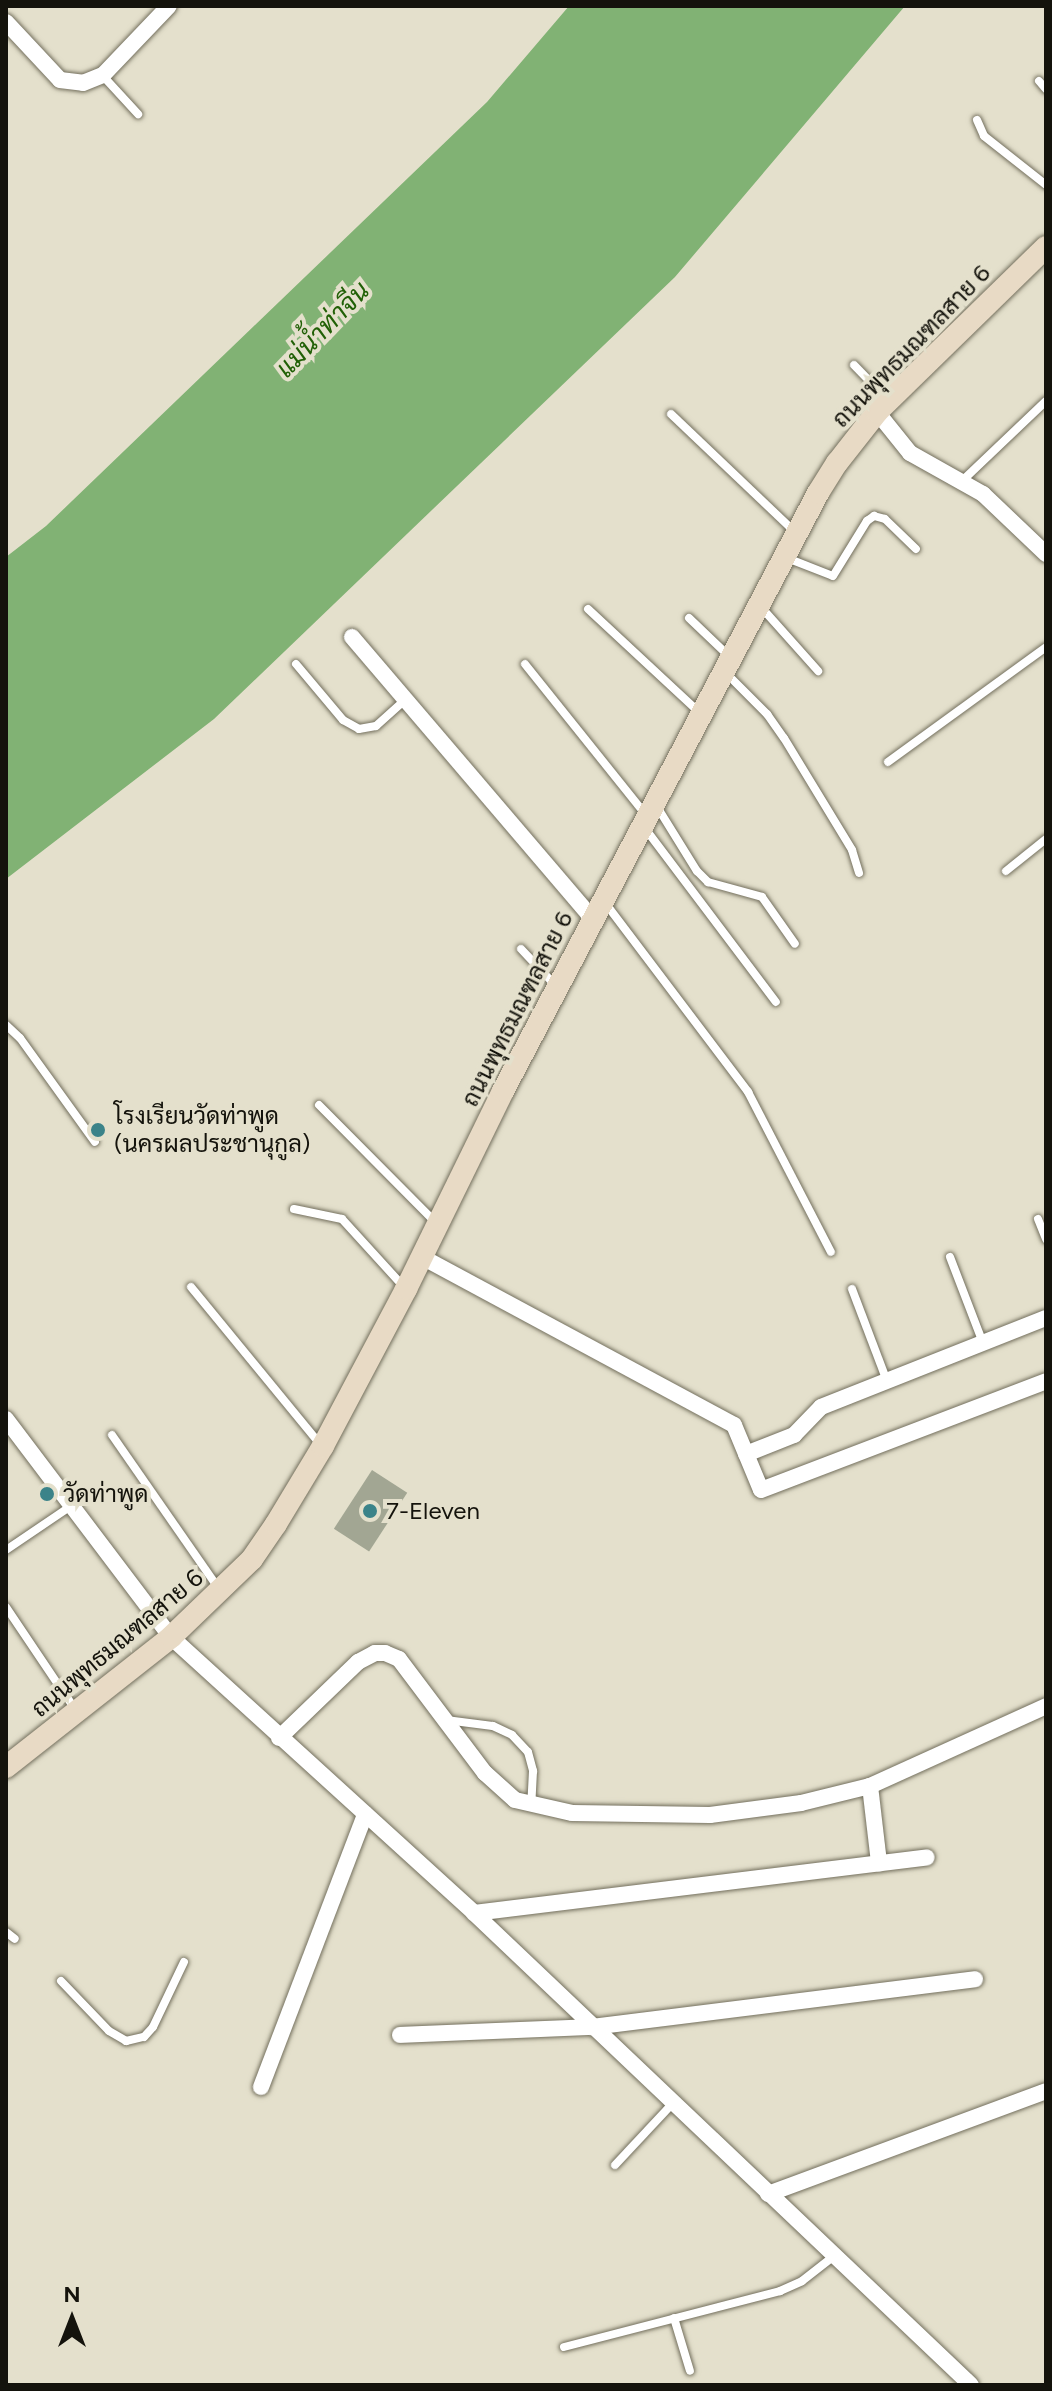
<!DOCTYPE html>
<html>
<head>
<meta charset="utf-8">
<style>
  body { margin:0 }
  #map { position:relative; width:1052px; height:2391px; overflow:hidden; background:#e4e0cc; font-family:Figtree,Sarabun,sans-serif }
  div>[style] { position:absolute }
  .water>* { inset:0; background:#81b274 }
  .building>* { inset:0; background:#a2a693; transform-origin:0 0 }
  .roads { filter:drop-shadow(0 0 2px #736f5d) drop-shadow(0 0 2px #736f5d) }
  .service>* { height:8px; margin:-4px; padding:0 4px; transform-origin:4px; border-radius:4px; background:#fff }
  .minor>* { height:16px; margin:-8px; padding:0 8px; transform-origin:8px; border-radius:8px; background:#fff }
  .secondary>* { height:22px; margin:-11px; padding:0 11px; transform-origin:11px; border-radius:11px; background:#e8dac5 }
  .dots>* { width:22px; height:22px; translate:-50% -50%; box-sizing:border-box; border:4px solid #e4e0cc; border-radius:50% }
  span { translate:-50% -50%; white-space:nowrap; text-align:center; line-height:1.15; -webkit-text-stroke:8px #e4e0cc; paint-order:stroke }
  .street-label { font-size:24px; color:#14130c }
  .poi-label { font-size:24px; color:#14130c }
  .left { translate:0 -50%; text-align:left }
  .water-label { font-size:26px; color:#216006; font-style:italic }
  .frame { position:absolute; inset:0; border:8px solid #14130c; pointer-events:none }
  .north { position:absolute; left:32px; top:2279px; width:80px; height:80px; -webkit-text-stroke:6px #e4e0cc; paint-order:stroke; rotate:0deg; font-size:22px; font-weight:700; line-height:32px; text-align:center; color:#14130c }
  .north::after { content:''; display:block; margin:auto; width:28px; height:36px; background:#14130c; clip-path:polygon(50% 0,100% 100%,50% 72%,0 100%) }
</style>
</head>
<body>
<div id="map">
  <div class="water">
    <i style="clip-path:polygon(569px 6px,905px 6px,675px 277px,214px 719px,6px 879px,6px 557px,46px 526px,487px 102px)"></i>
  </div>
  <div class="building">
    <i style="left:372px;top:1470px;width:42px;height:70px;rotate:33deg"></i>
  </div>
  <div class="roads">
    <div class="service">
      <i style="left:103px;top:76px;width:52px;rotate:47.4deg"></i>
      <i style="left:1039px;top:81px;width:11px;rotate:49deg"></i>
      <i style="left:977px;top:120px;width:17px;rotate:66deg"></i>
      <i style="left:984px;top:136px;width:79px;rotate:38.3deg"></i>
      <i style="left:854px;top:365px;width:49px;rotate:45.8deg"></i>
      <i style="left:671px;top:414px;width:171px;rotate:43.6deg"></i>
      <i style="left:962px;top:481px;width:116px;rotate:-43.6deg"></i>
      <i style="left:787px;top:558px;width:49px;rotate:21.4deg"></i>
      <i style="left:833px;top:576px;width:65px;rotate:-58.3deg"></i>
      <i style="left:867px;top:521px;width:9px;rotate:-36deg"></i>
      <i style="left:874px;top:516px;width:11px;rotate:15deg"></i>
      <i style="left:885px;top:519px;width:43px;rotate:44.1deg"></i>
      <i style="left:761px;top:607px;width:86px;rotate:48.3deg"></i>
      <i style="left:588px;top:609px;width:153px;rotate:42.9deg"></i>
      <i style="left:689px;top:618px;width:57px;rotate:43.6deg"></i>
      <i style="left:296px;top:664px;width:73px;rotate:50deg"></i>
      <i style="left:343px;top:720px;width:18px;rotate:29deg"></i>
      <i style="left:359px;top:729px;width:17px;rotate:-10deg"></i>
      <i style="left:376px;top:726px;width:40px;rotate:-42deg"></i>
      <i style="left:525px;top:664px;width:192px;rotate:51.3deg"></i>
      <i style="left:727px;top:674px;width:57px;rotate:45deg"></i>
      <i style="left:767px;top:714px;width:29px;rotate:55deg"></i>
      <i style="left:784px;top:738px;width:131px;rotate:58.7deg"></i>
      <i style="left:852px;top:850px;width:24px;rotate:73deg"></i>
      <i style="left:888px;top:762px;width:195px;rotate:-36deg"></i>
      <i style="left:656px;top:805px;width:78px;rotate:58.2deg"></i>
      <i style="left:697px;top:871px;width:16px;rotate:45deg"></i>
      <i style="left:708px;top:882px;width:56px;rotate:15.5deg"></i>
      <i style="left:762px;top:897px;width:57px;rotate:54.9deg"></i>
      <i style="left:644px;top:827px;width:219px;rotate:53deg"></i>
      <i style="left:1006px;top:871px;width:51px;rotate:-38.7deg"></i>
      <i style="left:606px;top:904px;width:236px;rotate:52.9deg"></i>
      <i style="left:748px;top:1092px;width:180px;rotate:62.6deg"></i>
      <i style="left:521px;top:949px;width:51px;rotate:46.6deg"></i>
      <i style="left:6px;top:1025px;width:19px;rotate:43deg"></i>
      <i style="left:20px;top:1038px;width:128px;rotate:54.2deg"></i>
      <i style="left:319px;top:1105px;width:165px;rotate:45.2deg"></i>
      <i style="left:294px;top:1209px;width:49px;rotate:11.8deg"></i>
      <i style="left:342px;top:1219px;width:91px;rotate:47.7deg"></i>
      <i style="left:1038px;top:1219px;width:22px;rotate:68deg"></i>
      <i style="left:950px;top:1257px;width:92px;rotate:69deg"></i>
      <i style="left:191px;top:1287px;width:203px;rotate:50.6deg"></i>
      <i style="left:852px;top:1289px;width:98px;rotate:69.2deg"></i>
      <i style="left:112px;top:1435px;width:188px;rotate:55.2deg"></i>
      <i style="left:6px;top:1550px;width:78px;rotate:-34.1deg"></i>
      <i style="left:6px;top:1607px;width:92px;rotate:56.1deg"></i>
      <i style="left:63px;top:1691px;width:24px;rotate:57deg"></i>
      <i style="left:446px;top:1720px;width:47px;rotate:7.3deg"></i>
      <i style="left:493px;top:1726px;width:21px;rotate:25deg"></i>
      <i style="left:512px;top:1735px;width:23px;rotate:47deg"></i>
      <i style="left:528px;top:1752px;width:20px;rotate:75deg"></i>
      <i style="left:533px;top:1771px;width:34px;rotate:93deg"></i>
      <i style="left:6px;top:1932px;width:11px;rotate:38deg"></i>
      <i style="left:61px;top:1981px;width:69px;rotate:46.2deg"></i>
      <i style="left:109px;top:2031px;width:20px;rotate:30deg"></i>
      <i style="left:126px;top:2041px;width:18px;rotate:-13deg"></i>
      <i style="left:144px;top:2037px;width:13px;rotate:-48deg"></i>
      <i style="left:153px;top:2027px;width:72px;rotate:-64.5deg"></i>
      <i style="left:615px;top:2165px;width:85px;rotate:-46.9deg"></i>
      <i style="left:674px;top:2318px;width:55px;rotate:73.2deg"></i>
      <i style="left:564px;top:2347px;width:223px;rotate:-14.5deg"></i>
      <i style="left:780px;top:2291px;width:24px;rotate:-24deg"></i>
      <i style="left:802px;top:2281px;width:41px;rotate:-38deg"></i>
    </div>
    <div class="minor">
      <i style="left:6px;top:22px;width:79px;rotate:47deg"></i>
      <i style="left:60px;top:80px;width:23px;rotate:7deg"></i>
      <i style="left:83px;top:83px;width:22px;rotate:-22deg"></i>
      <i style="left:103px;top:75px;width:95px;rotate:-46.3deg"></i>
      <i style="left:877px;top:412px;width:53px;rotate:51.2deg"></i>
      <i style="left:910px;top:453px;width:84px;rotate:29.3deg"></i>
      <i style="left:983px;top:494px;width:87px;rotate:43.6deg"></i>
      <i style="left:352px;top:637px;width:371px;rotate:49.5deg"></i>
      <i style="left:422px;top:1257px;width:354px;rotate:28.3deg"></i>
      <i style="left:734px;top:1425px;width:70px;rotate:67.4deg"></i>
      <i style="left:761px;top:1490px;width:305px;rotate:-20.9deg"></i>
      <i style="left:6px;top:1419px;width:273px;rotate:52.9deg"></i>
      <i style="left:171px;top:1637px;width:410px;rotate:42.3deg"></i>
      <i style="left:474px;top:1913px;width:685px;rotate:43.52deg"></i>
      <i style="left:746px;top:1454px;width:52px;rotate:-21.6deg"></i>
      <i style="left:794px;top:1435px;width:39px;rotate:-46deg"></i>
      <i style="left:821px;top:1407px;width:242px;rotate:-21.6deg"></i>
      <i style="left:279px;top:1738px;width:110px;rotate:-43.9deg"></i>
      <i style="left:358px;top:1662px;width:19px;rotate:-28deg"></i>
      <i style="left:375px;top:1653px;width:10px"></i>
      <i style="left:385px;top:1653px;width:15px;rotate:23deg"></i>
      <i style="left:399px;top:1659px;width:143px;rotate:53deg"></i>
      <i style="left:485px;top:1773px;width:40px;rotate:42deg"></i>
      <i style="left:515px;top:1800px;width:58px;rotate:12.8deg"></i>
      <i style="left:572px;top:1813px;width:138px;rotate:0.8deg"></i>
      <i style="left:710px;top:1815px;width:92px;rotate:-7.5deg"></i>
      <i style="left:801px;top:1803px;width:71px;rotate:-13.8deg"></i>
      <i style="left:870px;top:1786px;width:193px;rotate:-24.4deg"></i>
      <i style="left:870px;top:1786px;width:78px;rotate:83.3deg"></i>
      <i style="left:474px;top:1913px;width:456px;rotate:-7deg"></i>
      <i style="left:400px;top:2035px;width:192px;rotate:-2.4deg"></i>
      <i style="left:592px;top:2027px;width:386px;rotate:-7.1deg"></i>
      <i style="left:261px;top:2087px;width:292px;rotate:-69.1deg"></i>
      <i style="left:768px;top:2194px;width:296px;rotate:-20.3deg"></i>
    </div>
    <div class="secondary">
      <i style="left:6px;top:1767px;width:210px;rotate:-38.2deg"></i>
      <i style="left:171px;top:1637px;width:112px;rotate:-43.9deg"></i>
      <i style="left:252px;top:1559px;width:42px;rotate:-55.6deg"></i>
      <i style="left:276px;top:1524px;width:91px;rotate:-58.9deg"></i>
      <i style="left:323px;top:1446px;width:178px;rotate:-62.1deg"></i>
      <i style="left:406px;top:1289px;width:220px;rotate:-63.9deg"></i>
      <i style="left:503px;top:1091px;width:676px;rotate:-62.22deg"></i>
      <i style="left:818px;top:493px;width:36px;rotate:-58deg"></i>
      <i style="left:837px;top:463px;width:65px;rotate:-51.9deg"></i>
      <i style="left:877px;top:412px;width:236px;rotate:-44.3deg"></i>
    </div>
  </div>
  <div class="dots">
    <i style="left:98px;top:1130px;background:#3b8389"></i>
    <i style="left:47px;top:1494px;background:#3b8389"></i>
    <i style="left:370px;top:1511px;background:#3b8389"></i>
  </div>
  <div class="street-label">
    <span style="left:911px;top:346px;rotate:-46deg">ถนนพุทธมณฑลสาย 6</span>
    <span style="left:517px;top:1009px;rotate:-63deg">ถนนพุทธมณฑลสาย 6</span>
    <span style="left:117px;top:1643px;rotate:-40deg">ถนนพุทธมณฑลสาย 6</span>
  </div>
  <div class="poi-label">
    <span class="left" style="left:114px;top:1130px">โรงเรียนวัดท่าพูด<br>(นครผลประชานุกูล)</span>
    <span class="left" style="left:63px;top:1494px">วัดท่าพูด</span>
    <span class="left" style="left:386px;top:1511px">7-Eleven</span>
  </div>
  <div class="water-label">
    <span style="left:323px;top:330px;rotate:-46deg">แม่น้ำท่าจีน</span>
  </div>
  <div class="frame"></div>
  <div class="north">N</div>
</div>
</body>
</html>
